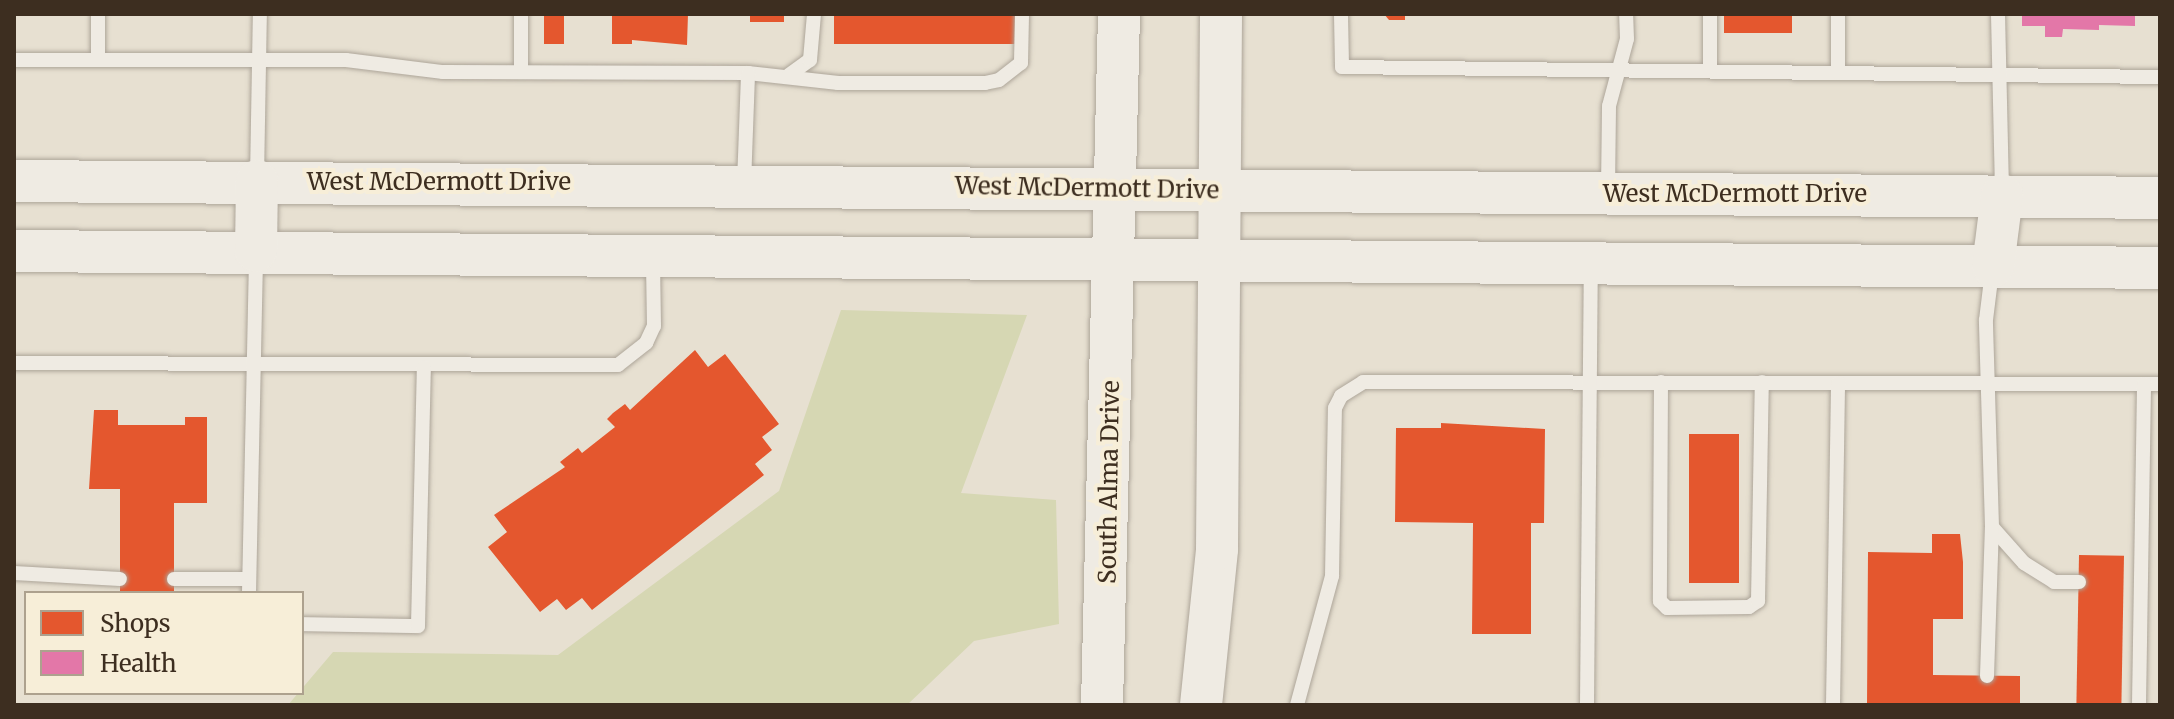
<!DOCTYPE html>
<html>
<head>
<meta charset="utf-8">
<style>
  body { margin:0 }
  #map { position:relative; width:2174px; height:719px; overflow:hidden; background:#e7e0d1; font-family:Merriweather,serif }
  div>[style] { position:absolute }
  .green>* { inset:0; background:#d6d7b3 }
  .shops>* { inset:0; background:#e4572e; transform-origin:0 0 }
  .health>* { inset:0; background:#e377a8 }
  .roads { filter:drop-shadow(0 0 2px #ada599) drop-shadow(0 0 2px #ada599) }
  .lane>* { height:14px; margin:-7px; padding:0 7px; transform-origin:7px; border-radius:7px; background:#efebe3 }
  .secondary>* { height:42px; margin:-21px; padding:0 21px; transform-origin:21px; border-radius:21px; background:#efebe3 }
  span { translate:-50% -50%; white-space:nowrap; text-align:center; line-height:1.15; -webkit-text-stroke:8px #f7eed8; paint-order:stroke }
  .street-label { font-size:24px; color:#3d2e20 }
  .frame { position:absolute; inset:0; border:16px solid #3d2e20; pointer-events:none }
  .legend { position:absolute; left:24px; top:591px; width:280px; height:104px; box-sizing:border-box; background:#f7eed8; border:2px solid #ada18e; margin:0; padding:10px 14px; list-style:none; font-size:24px; color:#3d2e20 }
  .legend li { display:flex; align-items:center; gap:16px; height:40px }
  .legend b { width:40px; border:2px solid #ada18e }
</style>
</head>
<body>
<div id="map">
  <div class="green">
    <i style="clip-path:polygon(841px 310px,1027px 315px,961px 493px,1056px 500px,1059px 624px,974px 641px,907px 705px,288px 705px,333px 652px,558px 655px,779px 491px)"></i>
  </div>
  <div class="shops">
    <i style="left:544px;top:14px;width:20px;height:30px"></i>
    <i style="clip-path:polygon(612px 14px,688px 14px,687px 45px,632px 40px,632px 44px,612px 44px)"></i>
    <i style="left:750px;top:14px;width:34px;height:8px"></i>
    <i style="left:834px;top:14px;width:185px;height:30px"></i>
    <i style="clip-path:polygon(1384px 14px,1405px 14px,1405px 20px,1389px 20px)"></i>
    <i style="left:1724px;top:14px;width:68px;height:19px"></i>
    <i style="clip-path:polygon(695px 350px,708px 367px,725px 354px,779px 424px,762px 437px,772px 450px,755px 464px,764px 475px,592px 610px,582px 598px,566px 610px,557px 599px,540px 612px,488px 547px,507px 532px,494px 515px,565px 467px,560px 462px,578px 448px,582px 453px,615px 427px,607px 419px,613px 413px,625px 404px,630px 410px)"></i>
    <i style="clip-path:polygon(94px 410px,118px 410px,118px 425px,185px 425px,185px 417px,207px 417px,207px 503px,174px 503px,174px 593px,120px 593px,120px 489px,89px 489px)"></i>
    <i style="clip-path:polygon(1441px 423px,1545px 429px,1544px 523px,1531px 523px,1531px 634px,1472px 634px,1473px 523px,1395px 522px,1396px 428px,1441px 428px)"></i>
    <i style="left:1689px;top:434px;width:50px;height:149px"></i>
    <i style="clip-path:polygon(1932px 534px,1960px 534px,1963px 562px,1963px 619px,1933px 619px,1933px 675px,2020px 676px,2020px 705px,1867px 705px,1868px 552px,1932px 553px)"></i>
    <i style="left:2079px;top:555px;width:45px;height:150px;rotate:1deg"></i>
  </div>
  <div class="health">
    <i style="clip-path:polygon(2022px 14px,2135px 14px,2135px 26px,2099px 25px,2099px 30px,2063px 29px,2062px 37px,2045px 37px,2045px 26px,2022px 26px)"></i>
  </div>
  <div class="roads">
    <div class="lane">
      <i style="left:98px;top:14px;width:46px;rotate:90deg"></i>
      <i style="left:1341px;top:14px;width:53px;rotate:88.9deg"></i>
      <i style="left:1342px;top:67px;width:818px;rotate:0.7deg"></i>
      <i style="left:1998px;top:14px;width:179px;rotate:88.7deg"></i>
      <i style="left:14px;top:60px;width:332px"></i>
      <i style="left:346px;top:60px;width:98px;rotate:7.1deg"></i>
      <i style="left:443px;top:72px;width:305px;rotate:0.2deg"></i>
      <i style="left:748px;top:73px;width:91px;rotate:6.3deg"></i>
      <i style="left:838px;top:83px;width:147px"></i>
      <i style="left:985px;top:83px;width:14px;rotate:-12deg"></i>
      <i style="left:999px;top:80px;width:28px;rotate:-38deg"></i>
      <i style="left:1021px;top:63px;width:49px;rotate:-88.8deg"></i>
      <i style="left:1710px;top:71px;width:57px;rotate:-90deg"></i>
      <i style="left:521px;top:72px;width:58px;rotate:-90deg"></i>
      <i style="left:1838px;top:73px;width:59px;rotate:-90deg"></i>
      <i style="left:789px;top:75px;width:26px;rotate:-36deg"></i>
      <i style="left:810px;top:60px;width:46px;rotate:-85deg"></i>
      <i style="left:257px;top:178px;width:164px;rotate:-89deg"></i>
      <i style="left:744px;top:184px;width:111px;rotate:-87.9deg"></i>
      <i style="left:1608px;top:189px;width:83px;rotate:-89.3deg"></i>
      <i style="left:1609px;top:106px;width:69px;rotate:-75deg"></i>
      <i style="left:1627px;top:39px;width:25px;rotate:-92deg"></i>
      <i style="left:14px;top:363px;width:604px;rotate:0.19deg"></i>
      <i style="left:618px;top:365px;width:36px;rotate:-38deg"></i>
      <i style="left:646px;top:343px;width:19px;rotate:-65deg"></i>
      <i style="left:654px;top:326px;width:65px;rotate:-90.9deg"></i>
      <i style="left:1661px;top:382px;width:219px;rotate:90.3deg"></i>
      <i style="left:1660px;top:601px;width:10px;rotate:45deg"></i>
      <i style="left:1667px;top:608px;width:82px;rotate:-0.7deg"></i>
      <i style="left:1749px;top:607px;width:11px;rotate:-34deg"></i>
      <i style="left:1758px;top:601px;width:219px;rotate:-89deg"></i>
      <i style="left:1992px;top:527px;width:48px;rotate:48.4deg"></i>
      <i style="left:2024px;top:563px;width:36px;rotate:32deg"></i>
      <i style="left:2054px;top:582px;width:25px"></i>
      <i style="left:14px;top:573px;width:106px;rotate:3.2deg"></i>
      <i style="left:174px;top:579px;width:75px"></i>
      <i style="left:249px;top:593px;width:337px;rotate:-88.8deg"></i>
      <i style="left:302px;top:624px;width:116px;rotate:1deg"></i>
      <i style="left:418px;top:626px;width:259px;rotate:-88.7deg"></i>
      <i style="left:1987px;top:676px;width:149px;rotate:-88.1deg"></i>
      <i style="left:1992px;top:527px;width:207px;rotate:-91.7deg"></i>
      <i style="left:1986px;top:320px;width:49px;rotate:-83deg"></i>
      <i style="left:1297px;top:705px;width:134px;rotate:-74.8deg"></i>
      <i style="left:1332px;top:576px;width:168px;rotate:-89deg"></i>
      <i style="left:1335px;top:408px;width:13px;rotate:-63deg"></i>
      <i style="left:1341px;top:396px;width:26px;rotate:-32deg"></i>
      <i style="left:1363px;top:382px;width:797px;rotate:0.14deg"></i>
      <i style="left:1587px;top:705px;width:438px;rotate:-89.5deg"></i>
      <i style="left:1833px;top:705px;width:322px;rotate:-89.1deg"></i>
      <i style="left:2139px;top:705px;width:321px;rotate:-89.1deg"></i>
    </div>
    <div class="secondary">
      <i style="left:14px;top:181px;width:2146px;rotate:0.45deg"></i>
      <i style="left:14px;top:251px;width:2146px;rotate:0.45deg"></i>
      <i style="left:256px;top:251px;width:70px;rotate:-89.2deg"></i>
      <i style="left:1993px;top:266px;width:71px;rotate:-82.7deg"></i>
      <i style="left:1102px;top:705px;width:691px;rotate:-88.59deg"></i>
      <i style="left:1201px;top:705px;width:157px;rotate:-84.1deg"></i>
      <i style="left:1217px;top:549px;width:535px;rotate:-89.57deg"></i>
    </div>
  </div>
  <div class="street-label">
    <span style="left:439px;top:182px">West McDermott Drive</span>
    <span style="left:1087px;top:188px;rotate:1deg">West McDermott Drive</span>
    <span style="left:1735px;top:194px">West McDermott Drive</span>
    <span style="left:1109px;top:482px;rotate:-89deg">South Alma Drive</span>
  </div>
  <div class="frame"></div>
  <ul class="legend">
  <li><b style="height:22px;background:#e4572e"></b>Shops</li>
  <li><b style="height:22px;background:#e377a8"></b>Health</li>
  </ul>
</div>
</body>
</html>
